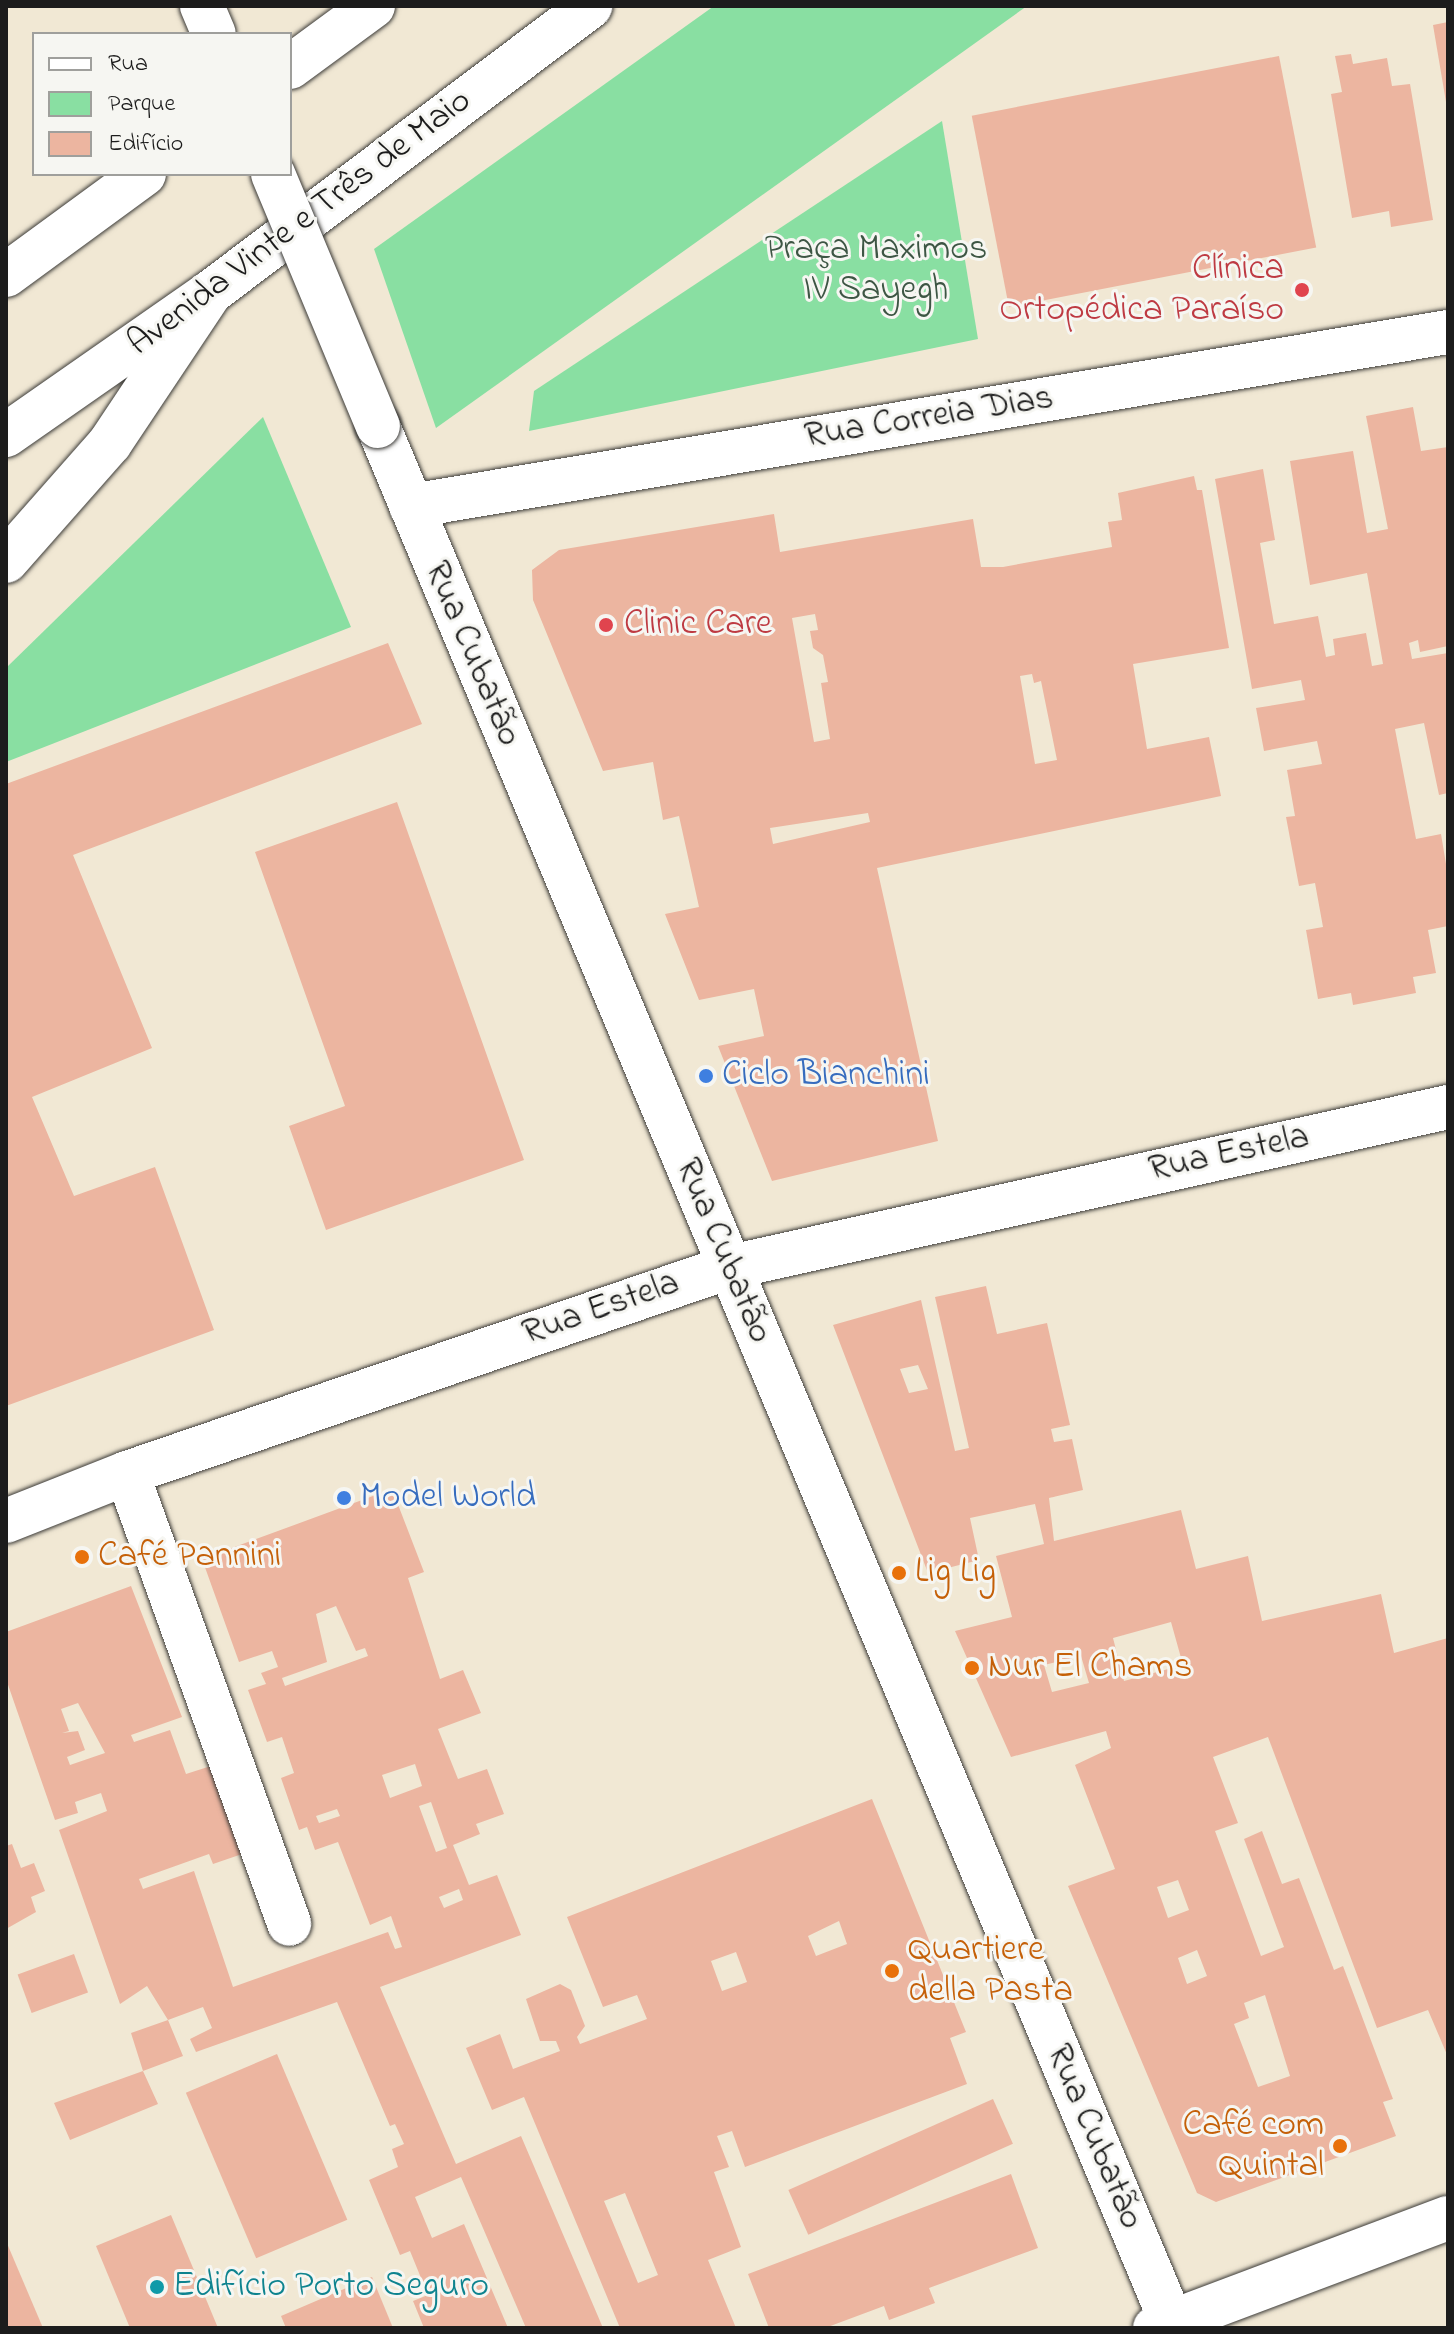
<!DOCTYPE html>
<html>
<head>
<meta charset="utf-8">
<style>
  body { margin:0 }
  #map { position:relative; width:1454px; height:2334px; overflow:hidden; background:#f1e8d4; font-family:"Indie Flower",sans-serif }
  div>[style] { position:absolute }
  .green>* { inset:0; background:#89dfa2 }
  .building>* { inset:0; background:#ecb5a0; transform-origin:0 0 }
  .roads { filter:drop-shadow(0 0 2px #3c3b38) drop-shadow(0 0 2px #3c3b38) }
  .minor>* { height:44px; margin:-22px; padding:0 22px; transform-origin:22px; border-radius:22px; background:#fff }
  .highway>* { height:44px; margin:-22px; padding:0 22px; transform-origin:22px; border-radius:22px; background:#fff }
  .bridges { filter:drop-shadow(0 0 2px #3c3b38) drop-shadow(0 0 2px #3c3b38) }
  .minor-bridge>* { height:44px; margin:-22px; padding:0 22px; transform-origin:22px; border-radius:22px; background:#fff }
  .dots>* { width:22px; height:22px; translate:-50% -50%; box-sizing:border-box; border:4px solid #f6f6f2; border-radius:50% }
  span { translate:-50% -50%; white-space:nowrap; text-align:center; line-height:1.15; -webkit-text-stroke:6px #f6f6f2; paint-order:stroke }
  .street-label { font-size:36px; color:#1c1c1c }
  .park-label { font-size:36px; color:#3d5644 }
  .health-label { font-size:36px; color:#be3a42 }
  .right { translate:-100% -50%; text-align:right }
  .left { translate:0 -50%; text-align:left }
  .shop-label { font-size:36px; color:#366cbe }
  .food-label { font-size:36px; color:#c56008 }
  .culture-label { font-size:36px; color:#0d838f }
  .frame { position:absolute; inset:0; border:8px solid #1c1c1c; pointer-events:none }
  .legend { position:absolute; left:32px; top:32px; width:260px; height:144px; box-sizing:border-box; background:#f6f6f2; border:2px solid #9f9f9c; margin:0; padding:10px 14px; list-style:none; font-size:24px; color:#1c1c1c }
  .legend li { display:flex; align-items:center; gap:16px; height:40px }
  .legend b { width:40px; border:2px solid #9f9f9c }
</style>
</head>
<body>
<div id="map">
  <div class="green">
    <i style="clip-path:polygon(714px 6px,1027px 6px,436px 428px,374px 249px)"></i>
    <i style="clip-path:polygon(942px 121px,978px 339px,529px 431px,534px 391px)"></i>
    <i style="clip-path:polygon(263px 417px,351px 627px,6px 762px,6px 668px)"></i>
  </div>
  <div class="building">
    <i style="clip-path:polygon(1448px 22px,1448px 102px,1446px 102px,1433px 25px)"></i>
    <i style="clip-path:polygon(1351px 54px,1353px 64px,1387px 58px,1392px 86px,1410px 84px,1433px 220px,1391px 227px,1389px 211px,1352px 218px,1331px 94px,1342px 92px,1335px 56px)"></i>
    <i style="left:1279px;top:56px;width:195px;height:313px;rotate:79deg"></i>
    <i style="clip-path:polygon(1413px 407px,1421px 451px,1448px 447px,1448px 646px,1420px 652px,1418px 640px,1409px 643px,1412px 659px,1448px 653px,1448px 793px,1439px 795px,1424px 723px,1395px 729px,1416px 839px,1441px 834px,1448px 876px,1448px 926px,1428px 930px,1436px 973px,1413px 977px,1416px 993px,1353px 1005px,1351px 993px,1318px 999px,1306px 930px,1323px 927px,1315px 883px,1299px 886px,1286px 817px,1295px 816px,1287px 770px,1322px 764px,1317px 741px,1264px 751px,1256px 708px,1305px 700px,1301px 680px,1252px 689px,1215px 479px,1263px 469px,1275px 540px,1260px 543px,1274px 624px,1318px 616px,1326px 657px,1335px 655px,1333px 639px,1366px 633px,1372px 666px,1383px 664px,1367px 573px,1310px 585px,1290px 461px,1353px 451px,1367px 533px,1388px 529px,1366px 416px)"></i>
    <i style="clip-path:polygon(evenodd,1194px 476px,1197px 490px,1202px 490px,1229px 648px,1133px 664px,1147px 749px,1209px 737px,1221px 796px,877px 868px,938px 1141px,772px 1181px,718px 1046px,764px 1036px,754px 989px,699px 1000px,665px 914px,699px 907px,679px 816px,663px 820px,653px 762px,603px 771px,533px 600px,532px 570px,559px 550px,774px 514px,780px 552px,973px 519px,981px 567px,1003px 567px,1112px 547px,1108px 522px,1122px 520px,1118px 493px,1194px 476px,815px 614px,818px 630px,810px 631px,813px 648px,823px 655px,828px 682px,821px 683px,830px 739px,814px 742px,792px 618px,815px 614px,1194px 476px,1032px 674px,1034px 683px,1041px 681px,1057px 760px,1035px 764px,1020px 676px,1032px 674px,1194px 476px,868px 813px,870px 822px,773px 844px,770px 828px,868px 813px)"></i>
    <i style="clip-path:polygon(388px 643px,422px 724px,73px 855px,152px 1048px,32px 1097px,74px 1196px,155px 1167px,214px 1330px,6px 1406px,6px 784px)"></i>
    <i style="clip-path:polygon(397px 802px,524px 1160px,326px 1230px,289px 1126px,345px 1106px,255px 852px)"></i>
    <i style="clip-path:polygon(evenodd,986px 1286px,997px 1334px,1047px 1323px,1070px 1425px,1051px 1429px,1054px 1442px,1072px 1439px,1083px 1490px,1049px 1498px,1054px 1541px,1181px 1510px,1196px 1569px,1248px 1556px,1262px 1621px,1381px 1594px,1394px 1653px,1448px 1638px,1448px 2057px,1428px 2010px,1377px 2028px,1268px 1737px,1213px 1757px,1238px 1823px,1215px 1831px,1261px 1956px,1284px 1947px,1244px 1839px,1262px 1831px,1282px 1884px,1299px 1878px,1334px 1970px,1343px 1966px,1393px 2099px,1383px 2102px,1396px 2136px,1216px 2202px,1197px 2193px,1068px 1886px,1115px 1869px,1075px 1765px,1111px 1748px,1106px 1731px,1011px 1757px,955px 1631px,1012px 1617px,996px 1556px,1044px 1544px,1035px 1504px,970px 1518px,979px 1560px,928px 1573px,833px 1325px,921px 1300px,955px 1451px,969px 1448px,935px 1297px,986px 1286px,918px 1365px,928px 1389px,909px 1393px,900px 1369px,918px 1365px,986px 1286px,1171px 1622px,1183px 1665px,1124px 1681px,1113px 1638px,1171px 1622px,986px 1286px,1081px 1656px,1089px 1683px,1052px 1692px,1044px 1665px,1081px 1656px,986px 1286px,1178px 1880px,1189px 1910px,1168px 1918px,1157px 1887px,1178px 1880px,986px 1286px,1197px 1950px,1207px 1976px,1187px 1984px,1178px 1958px,1197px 1950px,986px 1286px,1265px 1995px,1290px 2076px,1258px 2087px,1234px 2024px,1249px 2018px,1244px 2003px,1265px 1995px)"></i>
    <i style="clip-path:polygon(evenodd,392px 1489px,424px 1572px,408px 1578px,440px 1679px,463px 1670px,481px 1713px,438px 1729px,458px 1779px,487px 1769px,504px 1814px,476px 1824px,480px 1834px,453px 1845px,469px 1885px,497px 1875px,521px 1935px,380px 1987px,456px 2164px,521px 2136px,603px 2328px,526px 2328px,461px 2177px,415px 2197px,432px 2238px,464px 2224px,508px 2328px,424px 2328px,413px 2301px,428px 2295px,410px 2251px,400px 2255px,369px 2180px,398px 2167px,392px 2149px,404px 2144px,395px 2124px,390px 2126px,337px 2002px,196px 2052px,190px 2039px,212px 2028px,203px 2007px,168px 2020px,183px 2056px,143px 2071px,158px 2104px,70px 2140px,54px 2103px,143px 2071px,131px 2033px,168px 2020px,147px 1986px,120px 2004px,59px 1830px,107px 1811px,101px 1793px,75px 1802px,78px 1813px,55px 1820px,6px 1679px,6px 1632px,131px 1586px,182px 1717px,131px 1735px,134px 1742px,170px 1730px,186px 1774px,214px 1765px,245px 1853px,213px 1864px,209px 1854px,139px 1879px,143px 1889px,194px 1871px,233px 1987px,388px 1932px,395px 1949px,402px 1947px,391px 1916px,370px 1925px,338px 1842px,315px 1850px,307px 1827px,299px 1830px,281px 1778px,294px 1773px,282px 1737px,267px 1742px,248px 1690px,266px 1684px,261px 1673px,278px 1667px,272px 1651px,239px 1662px,202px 1559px,392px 1489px,336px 1606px,356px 1651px,365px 1648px,368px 1656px,285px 1686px,282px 1678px,327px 1662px,316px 1614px,336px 1606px,392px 1489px,78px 1703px,105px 1753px,70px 1765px,67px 1757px,85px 1750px,78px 1731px,62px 1733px,69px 1731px,61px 1709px,78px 1703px,392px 1489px,415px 1764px,422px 1786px,390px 1798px,382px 1775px,415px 1764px,392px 1489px,431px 1802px,447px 1848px,436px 1852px,419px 1806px,431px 1802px,392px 1489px,337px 1809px,340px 1816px,319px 1823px,316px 1816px,337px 1809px,392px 1489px,459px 1889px,463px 1900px,444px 1908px,439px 1897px,459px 1889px)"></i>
    <i style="clip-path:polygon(evenodd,872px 1799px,966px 2032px,950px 2038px,967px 2084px,745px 2167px,732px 2131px,717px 2136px,729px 2167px,714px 2172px,741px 2247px,708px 2260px,736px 2328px,620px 2328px,524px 2097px,492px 2110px,466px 2048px,500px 2034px,513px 2069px,560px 2051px,556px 2041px,540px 2041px,526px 1999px,560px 1984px,571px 1990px,585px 2026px,577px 2037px,580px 2044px,647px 2019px,637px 1995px,603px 2007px,567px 1917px,872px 1799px,839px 1921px,847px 1944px,816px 1956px,808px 1936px,839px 1921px,872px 1799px,736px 1952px,747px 1982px,722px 1991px,711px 1961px,736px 1952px,872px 1799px,625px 2193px,658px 2275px,638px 2283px,604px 2201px,625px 2193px)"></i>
    <i style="clip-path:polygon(12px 1844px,21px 1868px,34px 1863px,45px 1891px,31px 1897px,36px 1912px,6px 1929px,6px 1846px)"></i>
    <i style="left:74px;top:1954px;width:41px;height:60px;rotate:70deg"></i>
    <i style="left:277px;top:2054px;width:180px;height:99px;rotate:67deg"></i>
    <i style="left:993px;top:2099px;width:49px;height:224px;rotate:66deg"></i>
    <i style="clip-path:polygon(1011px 2174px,1038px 2248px,929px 2288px,935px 2303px,889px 2320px,884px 2306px,825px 2328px,769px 2328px,748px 2274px)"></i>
    <i style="clip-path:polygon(171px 2215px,218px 2328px,130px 2328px,96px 2246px)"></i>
    <i style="clip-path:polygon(6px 2241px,43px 2328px,6px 2328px)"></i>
    <i style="clip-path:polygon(372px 2277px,393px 2328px,286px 2328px,281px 2316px)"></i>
  </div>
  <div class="roads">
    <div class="minor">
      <i style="left:202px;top:6px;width:30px;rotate:67deg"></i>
      <i style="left:378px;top:426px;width:2062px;rotate:67.29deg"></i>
      <i style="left:411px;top:506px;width:1051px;rotate:-9.53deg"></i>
      <i style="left:6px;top:561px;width:157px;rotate:-48.6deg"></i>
      <i style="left:110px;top:443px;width:180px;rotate:-56.3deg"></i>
      <i style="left:127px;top:1473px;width:479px;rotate:70.2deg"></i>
      <i style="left:6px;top:1521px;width:130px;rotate:-21.6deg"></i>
      <i style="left:127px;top:1473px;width:633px;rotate:-18.89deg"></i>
      <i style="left:726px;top:1268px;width:740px;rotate:-12.57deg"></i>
      <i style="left:1155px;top:2328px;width:313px;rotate:-20.6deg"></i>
    </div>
    <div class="highway">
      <i style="left:290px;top:67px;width:103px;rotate:-36.3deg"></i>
      <i style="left:6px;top:275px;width:171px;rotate:-36.2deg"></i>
      <i style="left:6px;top:435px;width:250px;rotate:-34.9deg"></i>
      <i style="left:211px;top:292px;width:475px;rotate:-37deg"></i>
    </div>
  </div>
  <div class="bridges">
    <div class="minor-bridge">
      <i style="left:273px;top:174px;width:273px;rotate:67.4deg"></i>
    </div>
  </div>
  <div class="dots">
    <i style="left:1302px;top:290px;background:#e0444e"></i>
    <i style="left:606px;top:625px;background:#e0444e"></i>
    <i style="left:706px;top:1076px;background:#3f7fe0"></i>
    <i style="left:344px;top:1498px;background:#3f7fe0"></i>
    <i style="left:82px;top:1557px;background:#e8710a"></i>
    <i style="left:899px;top:1573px;background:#e8710a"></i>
    <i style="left:972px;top:1668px;background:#e8710a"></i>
    <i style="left:892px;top:1971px;background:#e8710a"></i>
    <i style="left:1340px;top:2146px;background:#e8710a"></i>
    <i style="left:157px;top:2287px;background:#0f9aa8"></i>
  </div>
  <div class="street-label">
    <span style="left:300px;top:223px;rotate:-37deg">Avenida Vinte e Três de Maio</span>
    <span style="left:929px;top:418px;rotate:-9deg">Rua Correia Dias</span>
    <span style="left:472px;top:654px;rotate:67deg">Rua Cubatão</span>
    <span style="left:1229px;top:1154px;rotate:-12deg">Rua Estela</span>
    <span style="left:723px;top:1251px;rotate:67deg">Rua Cubatão</span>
    <span style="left:601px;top:1309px;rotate:-19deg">Rua Estela</span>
    <span style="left:1094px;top:2137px;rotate:67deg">Rua Cubatão</span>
  </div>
  <div class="park-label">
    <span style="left:876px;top:270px">Praça Maximos<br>IV Sayegh</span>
  </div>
  <div class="health-label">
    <span class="right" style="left:1284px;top:290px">Clínica<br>Ortopédica Paraíso</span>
    <span class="left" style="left:624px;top:625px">Clinic Care</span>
  </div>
  <div class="shop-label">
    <span class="left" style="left:722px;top:1076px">Ciclo Bianchini</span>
    <span class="left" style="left:360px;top:1498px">Model World</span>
  </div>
  <div class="food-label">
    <span class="left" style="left:98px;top:1557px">Café Pannini</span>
    <span class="left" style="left:915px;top:1573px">Lig Lig</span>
    <span class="left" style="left:988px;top:1668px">Nur El Chams</span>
    <span class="left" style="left:908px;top:1971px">Quartiere<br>della Pasta</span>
    <span class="right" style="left:1324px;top:2146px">Café com<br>Quintal</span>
  </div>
  <div class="culture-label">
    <span class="left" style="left:173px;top:2287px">Edifício Porto Seguro</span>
  </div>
  <div class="frame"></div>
  <ul class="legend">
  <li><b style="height:10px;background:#fff"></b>Rua</li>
  <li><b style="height:22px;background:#89dfa2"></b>Parque</li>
  <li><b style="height:22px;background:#ecb5a0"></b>Edifício</li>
  </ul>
</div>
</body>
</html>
